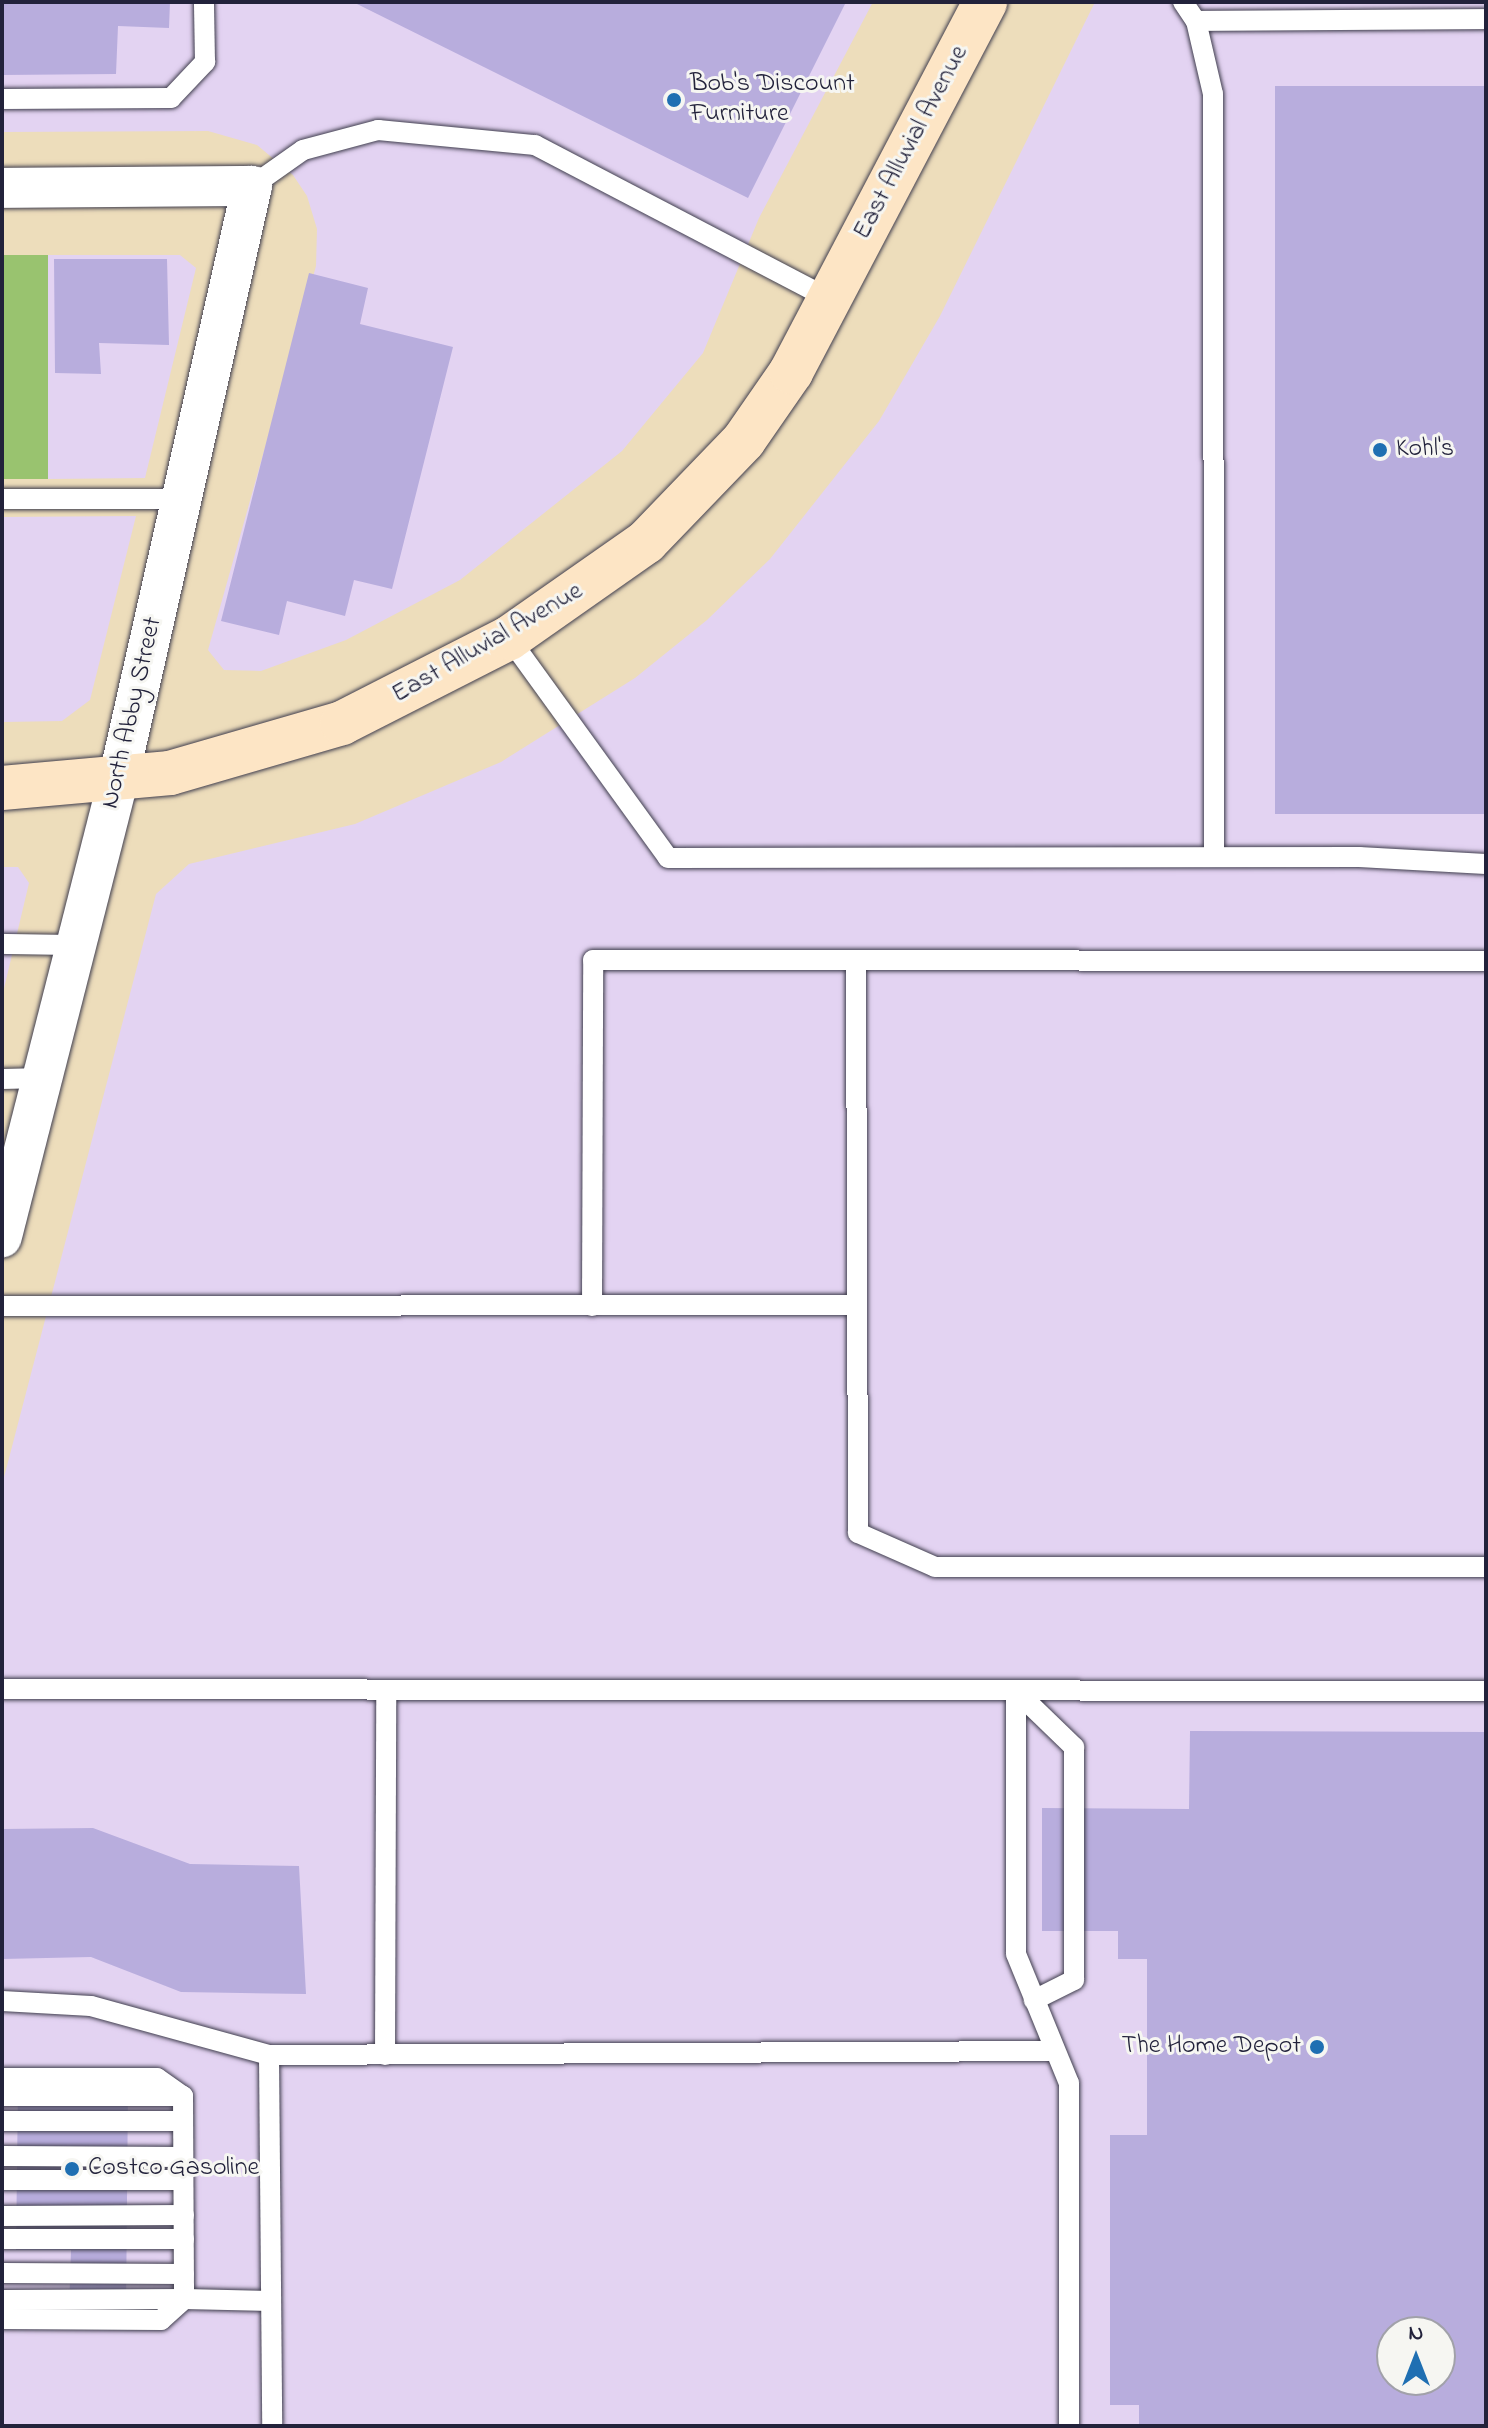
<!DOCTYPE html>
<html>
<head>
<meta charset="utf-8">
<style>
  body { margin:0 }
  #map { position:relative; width:1488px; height:2428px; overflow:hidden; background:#edddbb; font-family:"Indie Flower",sans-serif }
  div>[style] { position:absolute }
  .built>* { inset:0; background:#e3d3f2 }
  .green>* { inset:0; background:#99c36f; transform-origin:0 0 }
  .building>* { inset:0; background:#b8addd; transform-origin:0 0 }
  .roads { filter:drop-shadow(0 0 2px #403e4e) drop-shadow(0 0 2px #403e4e) }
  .service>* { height:20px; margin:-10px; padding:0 10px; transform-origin:10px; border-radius:10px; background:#fff }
  .minor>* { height:40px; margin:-20px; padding:0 20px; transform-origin:20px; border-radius:20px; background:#fff }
  .secondary>* { height:44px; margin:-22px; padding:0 22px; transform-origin:22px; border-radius:22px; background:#fde5c5 }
  .dots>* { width:22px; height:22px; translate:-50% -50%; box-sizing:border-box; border:4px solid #f6f6f2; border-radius:50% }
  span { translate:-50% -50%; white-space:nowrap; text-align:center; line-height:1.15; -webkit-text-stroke:6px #f6f6f2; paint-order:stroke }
  .poi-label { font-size:26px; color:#22223b }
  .left { translate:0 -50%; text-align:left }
  .right { translate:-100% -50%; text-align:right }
  .street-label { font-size:26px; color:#22223b }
  .frame { position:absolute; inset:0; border:4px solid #22223b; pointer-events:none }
  .north { position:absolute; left:1376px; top:2316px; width:80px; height:80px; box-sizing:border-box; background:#f6f6f2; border:2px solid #a1a1a9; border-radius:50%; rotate:0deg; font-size:22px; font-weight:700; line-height:32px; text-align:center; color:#22223b }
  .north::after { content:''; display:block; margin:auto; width:28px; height:36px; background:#1f6fb2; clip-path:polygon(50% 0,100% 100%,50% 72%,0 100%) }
</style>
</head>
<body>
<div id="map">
  <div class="built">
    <i style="clip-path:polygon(2px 2px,873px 2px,759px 218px,703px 353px,622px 451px,460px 580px,346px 640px,261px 671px,224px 670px,208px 650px,316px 266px,317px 229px,307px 196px,293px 175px,257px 145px,208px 131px,2px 132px)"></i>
    <i style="clip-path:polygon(evenodd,1095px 2px,1486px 2px,1486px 2426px,2px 2426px,2px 1485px,156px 894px,189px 864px,355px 824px,501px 762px,635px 678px,707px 620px,770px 559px,879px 421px,940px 316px,1095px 2px,1392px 2332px,1440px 2332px,1440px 2380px,1392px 2380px,1392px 2332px)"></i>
    <i style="clip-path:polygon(48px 255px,180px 255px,196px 268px,145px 478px,48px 479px)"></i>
    <i style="clip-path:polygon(136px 516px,90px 700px,62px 721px,3px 722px,2px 517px)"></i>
    <i style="clip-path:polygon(2px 867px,18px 867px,29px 883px,2px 997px)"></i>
  </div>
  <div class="green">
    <i style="left:2px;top:255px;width:46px;height:224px"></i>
  </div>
  <div class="building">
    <i style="clip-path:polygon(2px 2px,170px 2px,169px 28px,118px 26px,116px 74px,2px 75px)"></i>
    <i style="clip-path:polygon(353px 2px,846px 2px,748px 198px)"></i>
    <i style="left:1275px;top:86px;width:211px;height:728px"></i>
    <i style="clip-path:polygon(54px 259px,167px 259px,169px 345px,99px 343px,101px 374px,55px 373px)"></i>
    <i style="clip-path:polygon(309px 273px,368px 288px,360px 324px,453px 347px,392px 589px,354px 580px,345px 616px,287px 601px,279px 635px,221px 621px)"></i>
    <i style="clip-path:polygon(evenodd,1190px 1731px,1486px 1732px,1486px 2426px,1139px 2426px,1139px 2405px,1110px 2405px,1110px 2135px,1147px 2135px,1147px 1959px,1118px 1959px,1118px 1931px,1042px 1931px,1042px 1808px,1189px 1809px,1190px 1731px,1392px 2332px,1440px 2332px,1440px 2380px,1392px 2380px,1392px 2332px)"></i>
    <i style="clip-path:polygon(93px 1828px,190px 1864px,299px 1866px,306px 1994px,181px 1992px,91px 1957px,2px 1959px,2px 1829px)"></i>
    <i style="clip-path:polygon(18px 2087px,128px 2089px,126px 2312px,69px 2312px,71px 2250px,16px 2250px)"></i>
  </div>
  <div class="roads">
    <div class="service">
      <i style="left:1183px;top:2px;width:23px;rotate:56deg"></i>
      <i style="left:1196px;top:21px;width:75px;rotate:76.9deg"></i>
      <i style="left:1213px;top:94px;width:762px;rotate:89.92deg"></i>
      <i style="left:1196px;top:21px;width:290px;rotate:-0.4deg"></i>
      <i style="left:2px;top:99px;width:169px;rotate:-0.3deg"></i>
      <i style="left:171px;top:98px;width:50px;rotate:-46.6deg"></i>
      <i style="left:205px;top:62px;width:60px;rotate:-91deg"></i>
      <i style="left:252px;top:186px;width:62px;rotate:-35.2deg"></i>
      <i style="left:303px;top:150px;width:78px;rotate:-14.9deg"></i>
      <i style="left:378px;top:130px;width:158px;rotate:5.5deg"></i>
      <i style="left:535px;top:145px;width:333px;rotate:27.6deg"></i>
      <i style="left:2px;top:499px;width:179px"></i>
      <i style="left:509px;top:638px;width:271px;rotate:54.1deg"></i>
      <i style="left:668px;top:858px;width:691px;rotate:-0.08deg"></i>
      <i style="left:1359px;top:857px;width:127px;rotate:3.2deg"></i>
      <i style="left:2px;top:944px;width:75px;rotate:0.8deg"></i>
      <i style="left:856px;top:960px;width:573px;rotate:89.8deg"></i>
      <i style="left:858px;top:1533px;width:84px;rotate:23.8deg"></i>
      <i style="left:935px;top:1567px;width:551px"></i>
      <i style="left:2px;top:1079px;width:41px;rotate:-1.4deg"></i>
      <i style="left:2px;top:1306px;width:855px;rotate:-0.07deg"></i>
      <i style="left:592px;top:1306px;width:346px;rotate:-89.8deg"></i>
      <i style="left:593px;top:960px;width:893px;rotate:0.06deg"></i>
      <i style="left:2px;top:1689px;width:1484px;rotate:0.08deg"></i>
      <i style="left:1016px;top:1691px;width:263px;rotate:90deg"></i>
      <i style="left:1016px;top:1954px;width:139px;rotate:67.7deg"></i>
      <i style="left:1069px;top:2083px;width:343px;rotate:90deg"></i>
      <i style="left:1016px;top:1691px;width:81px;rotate:44deg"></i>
      <i style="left:1074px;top:1747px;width:233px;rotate:90deg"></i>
      <i style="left:1074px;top:1980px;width:45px;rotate:153.4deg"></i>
      <i style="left:2px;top:2001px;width:89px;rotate:3.2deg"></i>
      <i style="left:91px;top:2006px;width:185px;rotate:15.4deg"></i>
      <i style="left:269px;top:2055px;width:785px;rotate:-0.29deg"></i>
      <i style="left:269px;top:2055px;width:371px;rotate:89.5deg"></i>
      <i style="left:385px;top:2055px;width:365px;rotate:-89.8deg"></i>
      <i style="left:2px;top:2078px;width:155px"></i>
      <i style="left:157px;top:2078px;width:32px;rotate:35deg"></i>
      <i style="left:2px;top:2096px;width:181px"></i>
      <i style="left:183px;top:2096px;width:203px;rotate:89.7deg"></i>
      <i style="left:184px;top:2299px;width:87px;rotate:1.3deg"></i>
      <i style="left:2px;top:2121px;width:181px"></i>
      <i style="left:2px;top:2156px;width:181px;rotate:0.3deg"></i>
      <i style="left:2px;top:2180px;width:181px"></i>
      <i style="left:2px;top:2216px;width:182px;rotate:-0.3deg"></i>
      <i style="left:2px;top:2239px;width:182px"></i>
      <i style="left:2px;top:2273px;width:182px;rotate:0.3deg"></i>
      <i style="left:2px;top:2300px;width:182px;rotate:-0.3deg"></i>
      <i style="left:2px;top:2319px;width:159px;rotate:0.4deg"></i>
      <i style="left:161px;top:2320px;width:31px;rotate:-42deg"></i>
    </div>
    <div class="minor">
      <i style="left:2px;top:188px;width:250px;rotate:-0.5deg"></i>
      <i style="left:252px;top:186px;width:610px;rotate:102.69deg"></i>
      <i style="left:118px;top:781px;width:471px;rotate:104.3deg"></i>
    </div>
    <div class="secondary">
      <i style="left:2px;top:788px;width:169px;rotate:-5.1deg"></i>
      <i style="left:170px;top:773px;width:179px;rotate:-16.2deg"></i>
      <i style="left:342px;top:723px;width:187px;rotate:-27deg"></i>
      <i style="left:509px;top:638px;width:167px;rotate:-35deg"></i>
      <i style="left:646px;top:542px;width:141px;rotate:-46.1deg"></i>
      <i style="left:744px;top:440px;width:83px;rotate:-55.3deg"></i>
      <i style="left:791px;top:372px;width:418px;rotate:-62.3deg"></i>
    </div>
  </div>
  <div class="dots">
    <i style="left:674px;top:100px;background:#1f6fb2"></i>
    <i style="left:1380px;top:450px;background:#1f6fb2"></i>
    <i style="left:1317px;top:2047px;background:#1f6fb2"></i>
    <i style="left:72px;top:2169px;background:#1f6fb2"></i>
  </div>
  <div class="poi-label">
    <span class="left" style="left:690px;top:100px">Bob's Discount<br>Furniture</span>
    <span class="left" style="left:1396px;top:450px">Kohl's</span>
    <span class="right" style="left:1301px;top:2047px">The Home Depot</span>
    <span class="left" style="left:88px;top:2169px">Costco Gasoline</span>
  </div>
  <div class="street-label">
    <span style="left:912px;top:143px;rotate:-62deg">East Alluvial Avenue</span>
    <span style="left:488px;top:644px;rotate:-30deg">East Alluvial Avenue</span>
    <span style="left:133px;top:713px;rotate:-77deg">North Abby Street</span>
  </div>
  <div class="frame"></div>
  <div class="north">N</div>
</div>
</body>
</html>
